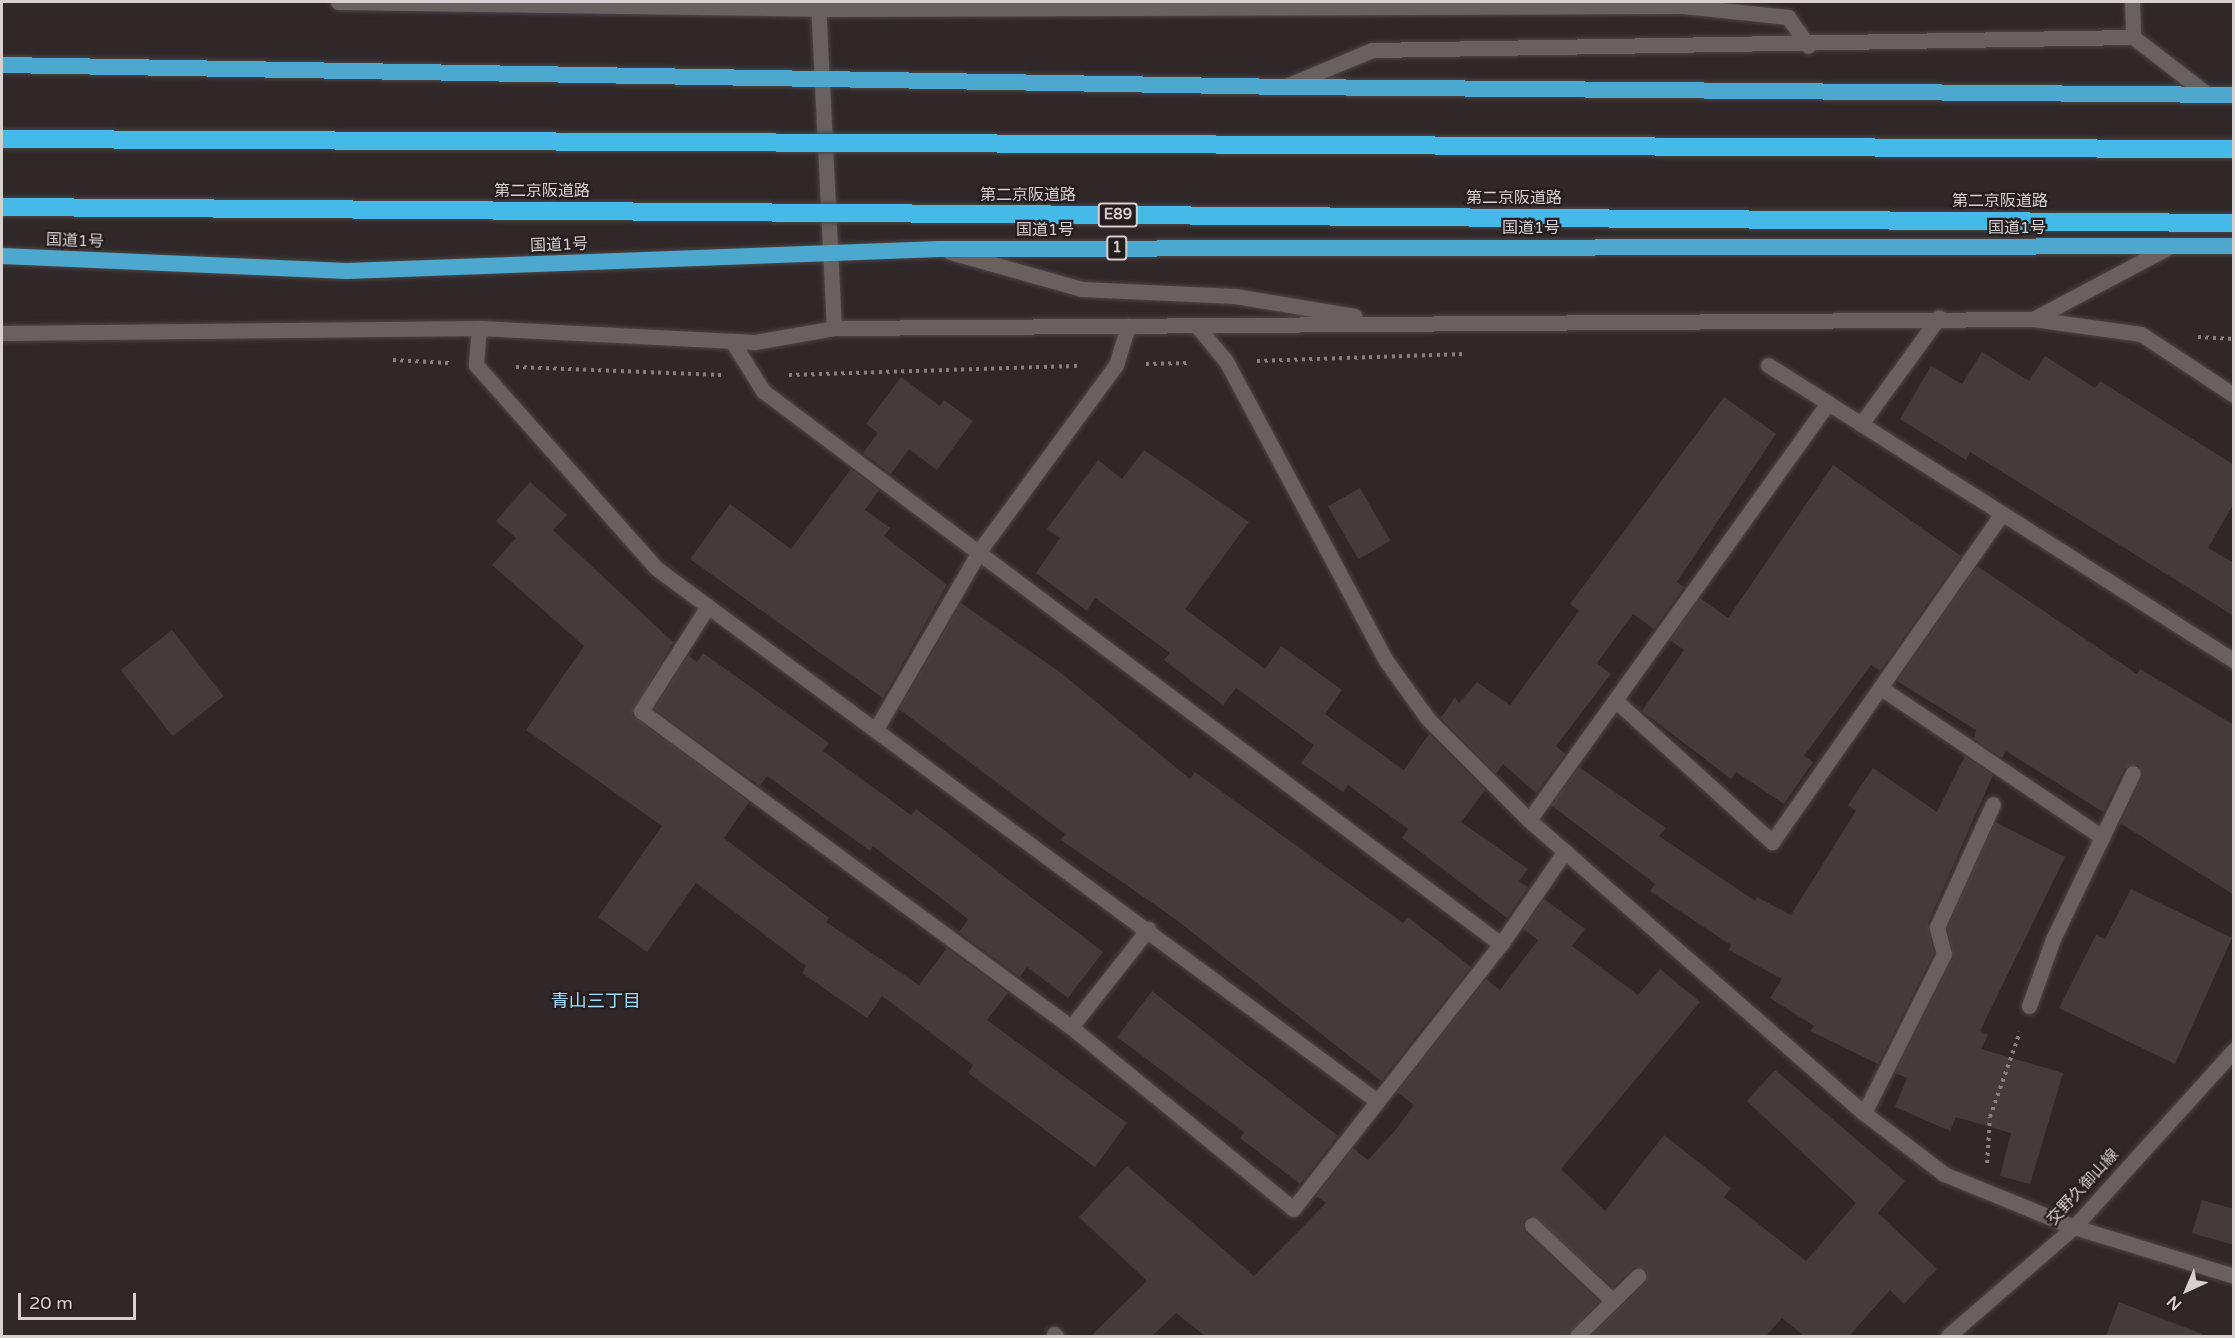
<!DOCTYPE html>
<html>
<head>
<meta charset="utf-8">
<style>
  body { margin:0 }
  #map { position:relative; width:2235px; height:1338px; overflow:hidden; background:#302828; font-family:"Varela Round","Noto Sans JP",sans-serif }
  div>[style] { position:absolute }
  .building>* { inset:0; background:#443c3c; transform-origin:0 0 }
  .path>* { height:4px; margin-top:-2px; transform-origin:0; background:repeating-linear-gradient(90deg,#857f7f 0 3px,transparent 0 7.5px) }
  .roads { filter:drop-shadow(0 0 2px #4d4646) drop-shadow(0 0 2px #4d4646) }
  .service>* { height:15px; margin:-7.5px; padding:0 7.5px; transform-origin:7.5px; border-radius:7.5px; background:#696060 }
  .minor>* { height:15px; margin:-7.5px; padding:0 7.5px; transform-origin:7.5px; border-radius:7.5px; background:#696060 }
  .tertiary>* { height:15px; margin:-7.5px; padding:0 7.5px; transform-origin:7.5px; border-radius:7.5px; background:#696060 }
  .secondary>* { height:15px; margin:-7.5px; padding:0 7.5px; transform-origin:7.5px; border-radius:7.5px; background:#696060 }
  .trunk>* { height:16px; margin:-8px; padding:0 8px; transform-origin:8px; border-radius:8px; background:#4ca8ce }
  .bridges { filter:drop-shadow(0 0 2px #4d4646) drop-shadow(0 0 2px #4d4646) }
  .motorway-bridge>* { height:18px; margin:-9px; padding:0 9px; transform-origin:9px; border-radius:9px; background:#45bae9 }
  span { translate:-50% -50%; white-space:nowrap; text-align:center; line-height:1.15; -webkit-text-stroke:4.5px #261e1e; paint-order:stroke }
  .shield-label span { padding:2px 4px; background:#261e1e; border:2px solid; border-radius:4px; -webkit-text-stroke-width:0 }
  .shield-label { font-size:15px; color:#d6d0d0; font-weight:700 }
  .street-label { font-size:16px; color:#d6d0d0 }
  .neighbourhood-label { font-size:18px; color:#9cdfff }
  .frame { position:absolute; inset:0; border:3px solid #d6d0d0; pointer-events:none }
  .north { position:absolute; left:2157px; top:1260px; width:60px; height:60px; -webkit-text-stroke:4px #261e1e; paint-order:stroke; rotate:224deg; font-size:16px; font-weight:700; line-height:24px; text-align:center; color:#d6d0d0 }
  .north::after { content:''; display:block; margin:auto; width:21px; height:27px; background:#d6d0d0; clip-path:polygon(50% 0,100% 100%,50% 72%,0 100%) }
  .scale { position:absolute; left:18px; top:1293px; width:118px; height:27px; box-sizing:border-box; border:3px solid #d6d0d0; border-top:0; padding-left:8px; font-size:18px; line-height:21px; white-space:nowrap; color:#d6d0d0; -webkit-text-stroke:4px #261e1e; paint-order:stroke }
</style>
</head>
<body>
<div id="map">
  <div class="building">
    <i style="clip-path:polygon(1982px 352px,2029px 381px,2045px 356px,2095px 388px,2100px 381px,2234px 465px,2234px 503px,2208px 548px,2234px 563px,2234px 616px,1970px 452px,1966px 460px,1900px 419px,1931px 366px,1962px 384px)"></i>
    <i style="clip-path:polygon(901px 377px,940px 406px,944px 400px,973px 421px,937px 470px,909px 449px,891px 474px,863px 453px,878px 433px,866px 424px)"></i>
    <i style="clip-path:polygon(1724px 397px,1776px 434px,1677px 582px,1684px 587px,1654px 629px,1633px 614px,1597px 663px,1611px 674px,1556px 746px,1565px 754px,1536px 793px,1503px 764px,1496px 774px,1441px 718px,1455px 697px,1459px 703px,1477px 682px,1510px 705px,1579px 611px,1570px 604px)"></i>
    <i style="clip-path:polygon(1144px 450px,1249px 522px,1185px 609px,1265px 669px,1281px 646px,1342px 690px,1325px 714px,1404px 770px,1429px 734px,1485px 790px,1461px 822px,1528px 869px,1519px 881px,1528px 887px,1507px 918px,1402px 838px,1408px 829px,1348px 785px,1343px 792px,1301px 763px,1314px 745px,1236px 688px,1223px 705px,1164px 660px,1170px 653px,1095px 598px,1087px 611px,1036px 573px,1060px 538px,1047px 529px,1098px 460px,1122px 479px)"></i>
    <i style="clip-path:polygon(1833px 465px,1961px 556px,1880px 671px,1871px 665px,1804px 756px,1813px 762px,1784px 804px,1736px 772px,1731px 779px,1642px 711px,1684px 650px,1670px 640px,1700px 598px,1728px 618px)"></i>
    <i style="clip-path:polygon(851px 469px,879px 490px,865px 510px,890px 528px,884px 536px,947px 585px,883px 698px,690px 559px,730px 504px,791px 549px)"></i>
    <i style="clip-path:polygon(530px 482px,567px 515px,553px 530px,673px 642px,632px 715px,749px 802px,724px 838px,829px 918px,826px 922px,919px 985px,947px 948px,1008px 993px,987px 1020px,1127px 1123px,1095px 1167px,968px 1073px,973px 1065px,882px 996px,867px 1018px,802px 973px,806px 966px,696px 883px,647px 952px,598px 917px,662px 826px,526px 730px,584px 646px,492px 565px,516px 538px,496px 521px)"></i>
    <i style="left:1360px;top:488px;width:61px;height:37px;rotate:60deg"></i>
    <i style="clip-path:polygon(1977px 566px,2137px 674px,2140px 669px,2234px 725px,2234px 895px,2120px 823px,2142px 777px,2138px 765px,2125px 768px,2103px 812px,2006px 751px,2002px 758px,1974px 739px,1976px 730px,1897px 681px)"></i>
    <i style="clip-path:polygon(961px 603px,1061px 673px,1190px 779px,1195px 772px,1403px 923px,1408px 917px,1471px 967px,1381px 1081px,1174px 918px,1061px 840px,1065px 834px,899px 709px)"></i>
    <i style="left:172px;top:630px;width:84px;height:65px;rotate:52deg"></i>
    <i style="clip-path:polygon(703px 653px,829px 743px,823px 751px,911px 815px,916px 809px,1103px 952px,1068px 998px,1027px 967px,1020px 977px,959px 932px,968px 919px,873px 846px,870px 851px,767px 776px,760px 786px,654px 709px,688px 655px,697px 662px)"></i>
    <i style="clip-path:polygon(1965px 756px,1993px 775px,1928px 923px,1934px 953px,1878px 1064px,1810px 1031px,1814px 1026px,1770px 998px,1782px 979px,1729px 950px,1731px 945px,1650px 891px,1655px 884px,1551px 805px,1579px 767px,1666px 828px,1659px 836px,1755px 901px,1757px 897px,1791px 915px,1856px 811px,1848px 805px,1873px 768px,1937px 812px)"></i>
    <i style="clip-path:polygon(1995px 822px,2065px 857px,1980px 1031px,1988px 1035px,1981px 1049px,2063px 1073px,2030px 1184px,2000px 1176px,2011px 1133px,1956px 1117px,1950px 1131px,1895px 1107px,1907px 1078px,1895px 1073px,1953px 958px,1947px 928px)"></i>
    <i style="clip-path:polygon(2131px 889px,2232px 938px,2175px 1064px,2059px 1008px,2096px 935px,2105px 939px)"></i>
    <i style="clip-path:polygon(1544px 899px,1585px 929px,1572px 946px,1638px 995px,1660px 969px,1700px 1002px,1561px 1169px,1605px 1211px,1664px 1135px,1731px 1188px,1724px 1197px,1806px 1261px,1856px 1203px,1747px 1101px,1775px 1070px,1905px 1181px,1878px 1213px,1937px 1269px,1904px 1304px,1890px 1290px,1849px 1336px,1804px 1336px,1782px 1318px,1766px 1336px,1590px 1336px,1645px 1283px,1647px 1273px,1635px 1267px,1613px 1287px,1530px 1216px,1523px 1222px,1525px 1232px,1599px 1301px,1568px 1336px,1205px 1336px,1176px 1313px,1152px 1336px,1091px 1336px,1147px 1281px,1079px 1217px,1127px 1166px,1254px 1276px,1326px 1203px,1316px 1196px,1353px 1148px,1368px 1160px,1394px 1132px,1414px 1105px,1397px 1092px,1486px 979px,1500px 990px,1538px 940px,1523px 929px)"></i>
    <i style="clip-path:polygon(1152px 991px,1338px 1136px,1300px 1184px,1240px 1138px,1244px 1132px,1117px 1037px)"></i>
    <i style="clip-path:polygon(2202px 1200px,2234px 1209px,2234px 1245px,2192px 1233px)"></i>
    <i style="clip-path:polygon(2119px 1302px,2202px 1334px,2202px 1336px,2106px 1336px)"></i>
  </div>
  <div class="path">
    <i style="left:2198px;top:337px;width:36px;rotate:3deg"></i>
    <i style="left:393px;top:360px;width:56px;rotate:3.1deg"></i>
    <i style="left:1257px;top:361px;width:208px;rotate:-1.9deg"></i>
    <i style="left:1146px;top:364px;width:43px;rotate:-1.3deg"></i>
    <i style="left:516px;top:367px;width:206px;rotate:2.2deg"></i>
    <i style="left:789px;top:375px;width:292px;rotate:-1.8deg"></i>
    <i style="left:1987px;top:1163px;width:46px;rotate:-86.3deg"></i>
    <i style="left:1990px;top:1117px;width:90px;rotate:-70.6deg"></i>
  </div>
  <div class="roads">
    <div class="service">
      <i style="left:1768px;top:365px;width:71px;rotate:32.3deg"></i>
      <i style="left:2029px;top:1006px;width:71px;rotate:-70.3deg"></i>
      <i style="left:2053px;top:939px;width:184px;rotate:-64.3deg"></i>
      <i style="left:1071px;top:1027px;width:125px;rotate:-51.8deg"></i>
      <i style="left:1864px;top:1113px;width:178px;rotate:-63.3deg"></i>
      <i style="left:1944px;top:954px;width:28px;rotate:-105deg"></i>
      <i style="left:1937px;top:927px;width:135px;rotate:-65.5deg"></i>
      <i style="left:1532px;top:1225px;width:111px;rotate:43.2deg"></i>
      <i style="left:1054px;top:1334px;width:3px;rotate:45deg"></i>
      <i style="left:1577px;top:1336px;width:86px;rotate:-44.5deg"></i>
    </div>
    <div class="minor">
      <i style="left:338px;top:2px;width:481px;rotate:0.8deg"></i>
      <i style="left:819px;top:9px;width:864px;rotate:-0.2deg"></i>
      <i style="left:1683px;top:6px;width:106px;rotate:6deg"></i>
      <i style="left:1788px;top:17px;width:35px;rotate:55deg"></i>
      <i style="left:818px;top:2px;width:326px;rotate:87.2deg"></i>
      <i style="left:1286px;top:86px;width:93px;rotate:-22.7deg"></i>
      <i style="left:1372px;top:50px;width:761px;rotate:-0.98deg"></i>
      <i style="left:2133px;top:37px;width:93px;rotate:37.6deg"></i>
      <i style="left:950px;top:252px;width:137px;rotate:15.7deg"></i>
      <i style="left:1082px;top:289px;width:153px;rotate:2.6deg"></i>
      <i style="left:1235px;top:296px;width:121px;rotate:9.5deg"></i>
      <i style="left:2033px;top:319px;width:109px;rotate:7.9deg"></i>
      <i style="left:2141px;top:334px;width:111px;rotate:33.3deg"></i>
      <i style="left:1196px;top:325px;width:47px;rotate:50.2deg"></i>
      <i style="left:1226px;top:361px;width:341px;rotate:61.9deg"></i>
      <i style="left:1387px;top:662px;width:70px;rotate:54.3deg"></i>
      <i style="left:1428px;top:719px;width:143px;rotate:45deg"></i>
      <i style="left:1529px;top:820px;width:445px;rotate:41.2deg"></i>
      <i style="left:1864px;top:1113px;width:101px;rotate:37.3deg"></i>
      <i style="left:1944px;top:1174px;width:140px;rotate:22.2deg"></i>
      <i style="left:479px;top:328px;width:37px;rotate:95deg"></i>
      <i style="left:476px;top:365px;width:271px;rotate:48.4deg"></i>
      <i style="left:656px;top:568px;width:897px;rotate:36.47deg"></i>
      <i style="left:2px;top:333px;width:477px;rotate:-0.6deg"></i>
      <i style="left:479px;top:328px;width:276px;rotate:2.9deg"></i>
      <i style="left:755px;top:342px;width:80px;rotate:-10deg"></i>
      <i style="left:834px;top:328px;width:1199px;rotate:-0.43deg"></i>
      <i style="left:2033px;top:319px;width:156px;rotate:-27.9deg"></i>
      <i style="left:732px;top:341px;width:59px;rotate:58.2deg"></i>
      <i style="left:763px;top:391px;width:922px;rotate:36.85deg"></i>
      <i style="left:1861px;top:424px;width:132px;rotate:-53.9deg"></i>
      <i style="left:708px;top:606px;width:125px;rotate:122.5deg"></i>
      <i style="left:641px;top:711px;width:534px;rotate:36.31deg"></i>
      <i style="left:1071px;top:1027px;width:287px;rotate:39.3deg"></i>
      <i style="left:1293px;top:1209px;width:337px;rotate:-51.9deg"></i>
      <i style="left:1501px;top:944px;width:113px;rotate:-55.5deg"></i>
      <i style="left:1881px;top:688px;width:267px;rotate:34deg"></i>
      <i style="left:1615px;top:700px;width:212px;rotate:42.1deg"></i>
      <i style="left:1772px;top:842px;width:401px;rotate:-55deg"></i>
      <i style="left:876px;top:729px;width:207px;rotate:-59.8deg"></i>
      <i style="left:980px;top:550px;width:230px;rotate:-53.7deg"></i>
      <i style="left:1116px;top:365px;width:41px;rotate:-72.9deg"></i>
      <i style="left:1529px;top:820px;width:513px;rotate:-54.36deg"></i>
      <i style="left:1828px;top:403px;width:481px;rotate:32.4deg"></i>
    </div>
    <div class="tertiary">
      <i style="left:2132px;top:2px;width:35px;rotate:88deg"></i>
      <i style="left:2074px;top:1227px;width:167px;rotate:17deg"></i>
    </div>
    <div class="secondary">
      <i style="left:1948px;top:1336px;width:167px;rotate:-40.9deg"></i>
      <i style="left:2074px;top:1227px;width:239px;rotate:-47.9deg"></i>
    </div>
    <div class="trunk">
      <i style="left:2px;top:65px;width:1283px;rotate:0.98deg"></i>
      <i style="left:1285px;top:87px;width:949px;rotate:0.48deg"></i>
      <i style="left:2px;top:256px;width:345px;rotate:2.5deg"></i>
      <i style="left:347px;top:271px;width:593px;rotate:-2.12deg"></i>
      <i style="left:940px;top:249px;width:1294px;rotate:-0.13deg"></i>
    </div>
  </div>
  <div class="bridges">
    <div class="motorway-bridge">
      <i style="left:2px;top:139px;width:2232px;rotate:0.26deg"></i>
      <i style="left:2px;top:207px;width:2232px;rotate:0.41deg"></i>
    </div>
  </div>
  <div class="shield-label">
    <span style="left:1118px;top:215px">E89</span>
    <span style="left:1117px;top:248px">1</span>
  </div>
  <div class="street-label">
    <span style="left:542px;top:191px">第二京阪道路</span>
    <span style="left:1028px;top:195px">第二京阪道路</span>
    <span style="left:1514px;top:198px">第二京阪道路</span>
    <span style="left:2000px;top:201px">第二京阪道路</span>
    <span style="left:1531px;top:228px">国道1号</span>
    <span style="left:2017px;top:228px">国道1号</span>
    <span style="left:1045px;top:230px">国道1号</span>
    <span style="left:75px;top:241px;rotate:2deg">国道1号</span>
    <span style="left:559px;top:245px;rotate:-2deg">国道1号</span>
    <span style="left:2083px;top:1187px;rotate:-47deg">交野久御山線</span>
  </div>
  <div class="neighbourhood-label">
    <span style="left:596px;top:1001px">青山三丁目</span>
  </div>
  <div class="frame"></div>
  <div class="north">N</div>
  <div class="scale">20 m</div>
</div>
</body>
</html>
